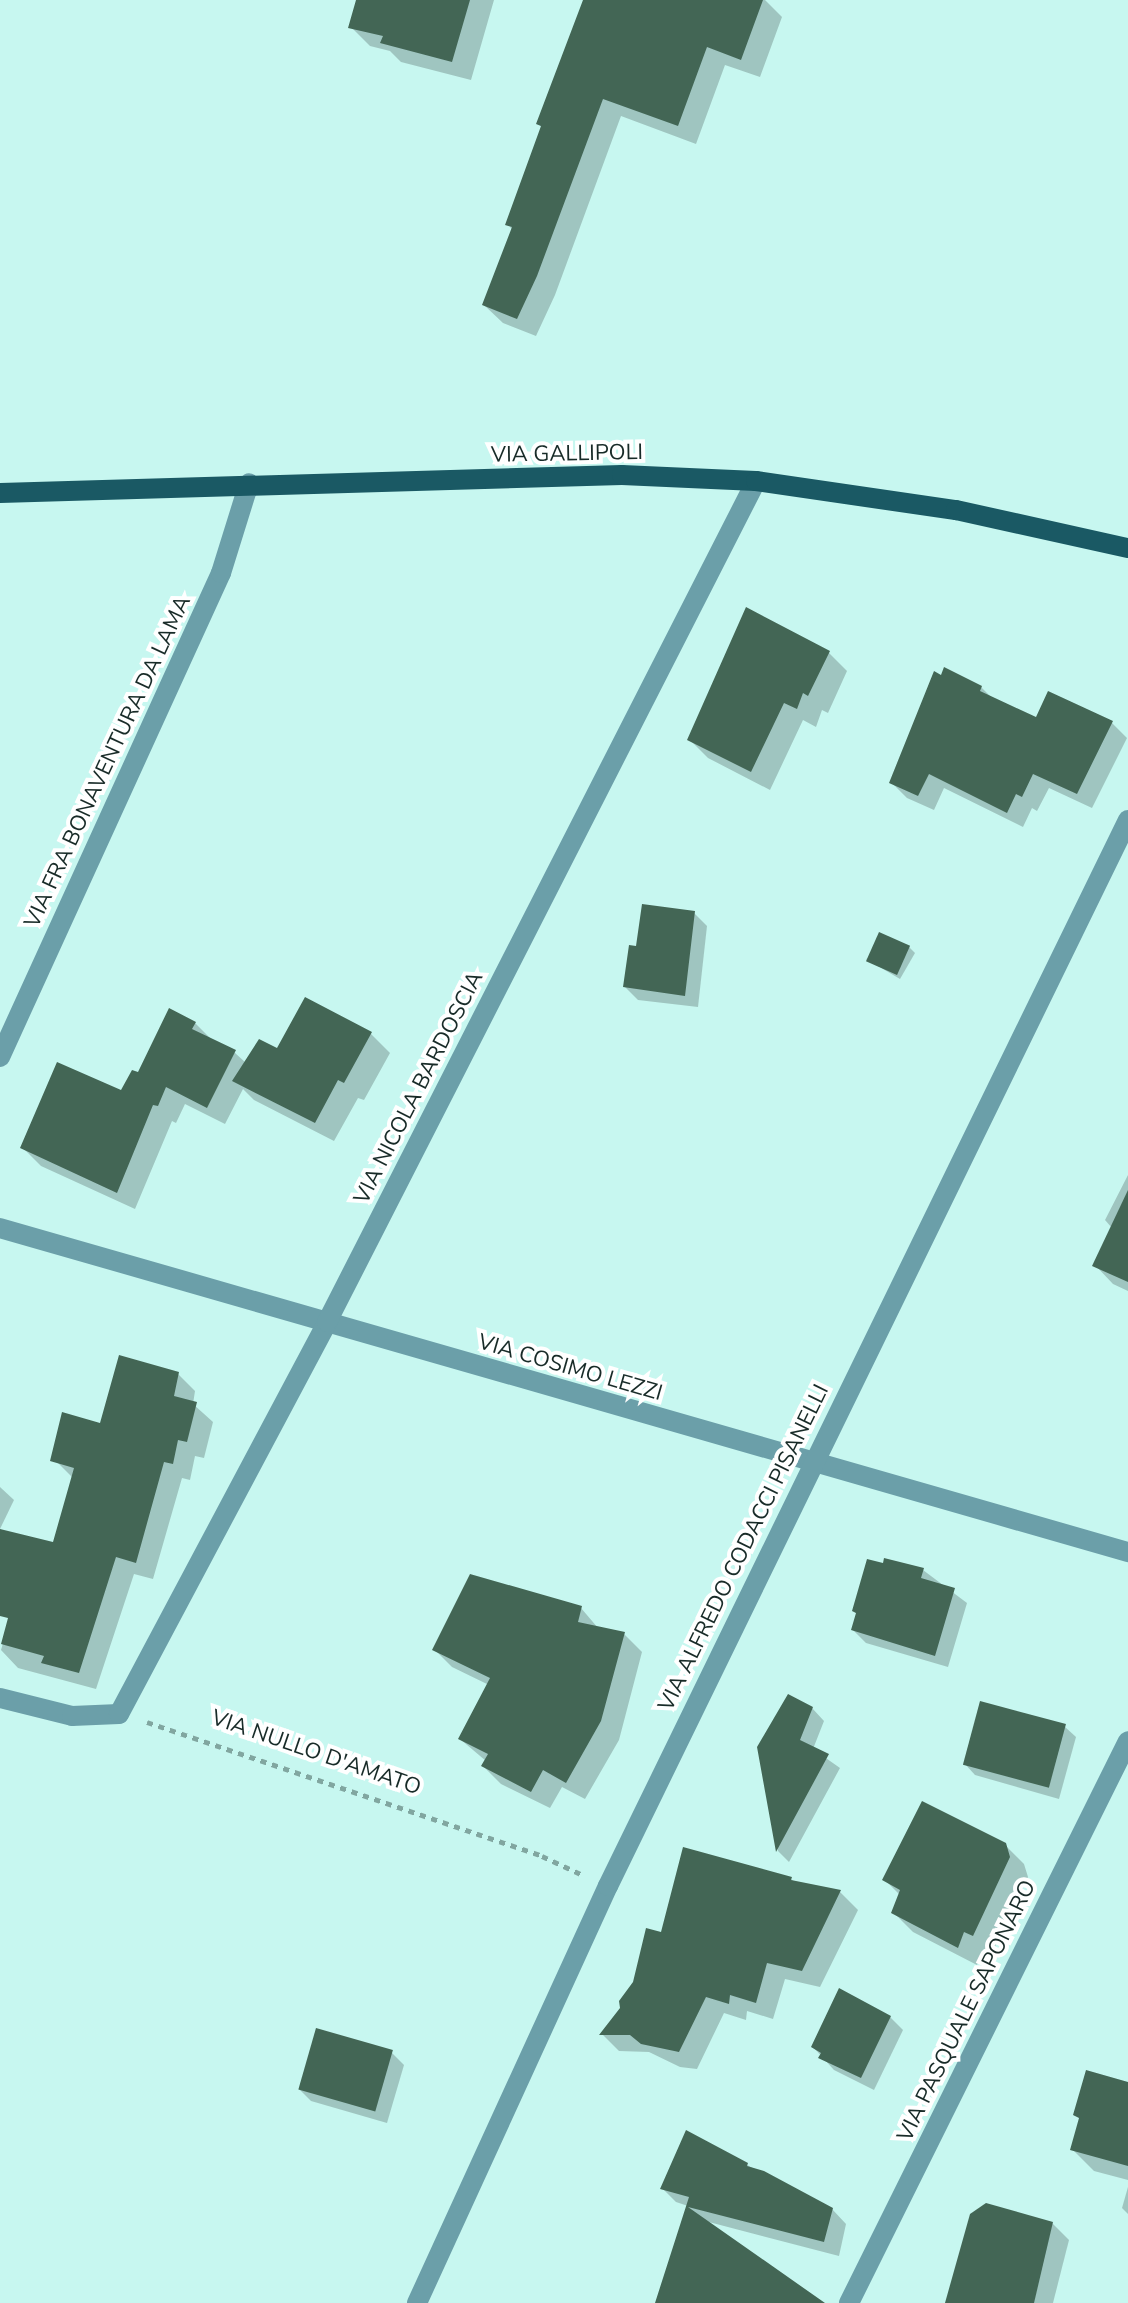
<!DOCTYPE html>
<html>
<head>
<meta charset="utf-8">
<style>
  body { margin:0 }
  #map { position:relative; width:1128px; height:2303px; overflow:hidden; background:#c7f7f0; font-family:"Nunito Sans",sans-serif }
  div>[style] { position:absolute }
  .shadow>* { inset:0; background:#0003 }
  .building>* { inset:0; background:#436655; transform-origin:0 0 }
  .path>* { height:5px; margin-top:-2.5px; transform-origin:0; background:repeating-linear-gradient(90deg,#81a6a0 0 6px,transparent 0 12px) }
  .minor>* { height:20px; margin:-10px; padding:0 10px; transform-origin:10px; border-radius:10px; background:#6b9fa9 }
  .major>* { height:20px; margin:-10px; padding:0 10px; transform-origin:10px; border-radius:10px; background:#1a5964 }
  span { translate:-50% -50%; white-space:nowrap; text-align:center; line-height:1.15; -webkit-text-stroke:8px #fff; paint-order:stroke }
  .street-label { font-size:22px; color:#182b28 }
</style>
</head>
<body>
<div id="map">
  <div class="shadow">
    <i style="clip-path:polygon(358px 0,494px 0,471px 80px,401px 62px,390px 51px,370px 46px,351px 27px)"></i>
    <i style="clip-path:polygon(585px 0,765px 0,782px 17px,760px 77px,725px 65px,696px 144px,621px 116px,555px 295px,536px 336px,503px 323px,484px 305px,513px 230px,507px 224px,542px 128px,539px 124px)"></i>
    <i style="clip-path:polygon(828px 652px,847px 671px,828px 713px,822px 710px,816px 727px,803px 720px,770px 790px,708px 758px,689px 739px)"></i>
    <i style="clip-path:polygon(981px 687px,992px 698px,1037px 719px,1112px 723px,1127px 738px,1092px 808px,1049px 788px,1037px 811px,1032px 808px,1023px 827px,944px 788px,934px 810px,907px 798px,892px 783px)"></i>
    <i style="clip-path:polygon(694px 913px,707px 926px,698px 1007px,638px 1000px,625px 987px,638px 948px)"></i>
    <i style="clip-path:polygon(909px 947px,915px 953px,900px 979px,866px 959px)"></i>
    <i style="clip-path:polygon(195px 1023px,213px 1041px,234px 1052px,246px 1063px,278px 1051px,371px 1034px,390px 1053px,364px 1100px,358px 1098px,334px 1141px,254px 1100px,243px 1089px,225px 1124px,185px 1104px,176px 1123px,172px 1121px,135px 1209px,41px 1166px,22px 1147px,122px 1093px)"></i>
    <i style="clip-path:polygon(1128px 1175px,1128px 1291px,1113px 1284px,1095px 1265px,1112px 1228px,1105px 1220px)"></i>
    <i style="clip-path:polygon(178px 1374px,195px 1391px,193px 1404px,213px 1422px,204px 1458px,195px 1456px,190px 1480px,182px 1478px,153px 1579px,134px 1574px,96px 1689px,18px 1668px,1px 1650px,34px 1539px,54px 1545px,73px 1478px,57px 1462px)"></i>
    <i style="clip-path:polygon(0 1487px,14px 1500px,0 1529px)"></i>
    <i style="clip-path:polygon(923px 1570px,967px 1603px,948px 1667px,866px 1643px,853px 1630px,857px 1614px,854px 1611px)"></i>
    <i style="clip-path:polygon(581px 1608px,598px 1628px,624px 1634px,642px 1652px,619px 1740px,585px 1799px,562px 1787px,550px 1808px,501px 1784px,483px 1766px,486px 1761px,460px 1739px,489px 1685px,452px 1667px,434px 1649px)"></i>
    <i style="clip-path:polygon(812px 1708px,824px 1721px,813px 1749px,840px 1768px,789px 1862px,778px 1851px,759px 1747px)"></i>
    <i style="clip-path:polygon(1064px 1726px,1076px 1737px,1059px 1799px,975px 1775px,964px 1763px)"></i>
    <i style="clip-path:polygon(1004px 1844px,1024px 1864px,1028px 1877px,992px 1953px,984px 1949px,977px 1965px,913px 1932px,894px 1913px,900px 1895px,885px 1880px)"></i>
    <i style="clip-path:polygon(791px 1879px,796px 1883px,840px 1892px,858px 1910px,820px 1987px,785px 1979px,773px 2019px,747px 2011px,746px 2020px,724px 2013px,697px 2069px,680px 2067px,649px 2052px,619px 2051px,602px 2034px,622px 2009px,663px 1934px)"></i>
    <i style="clip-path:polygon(890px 2017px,903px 2030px,874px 2090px,834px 2070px,813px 2047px)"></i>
    <i style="clip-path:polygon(391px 2052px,404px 2065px,387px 2123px,311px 2101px,299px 2089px)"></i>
    <i style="clip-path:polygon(1128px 2087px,1128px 2180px,1094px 2171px,1072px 2149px)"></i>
    <i style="clip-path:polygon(747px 2165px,832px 2209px,846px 2224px,839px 2256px,705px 2221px,822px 2303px,658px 2303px,688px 2206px,676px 2202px,662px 2188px)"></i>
    <i style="clip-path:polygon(1128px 2187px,1128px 2214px,1122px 2208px)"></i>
    <i style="clip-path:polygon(1052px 2223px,1069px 2240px,1053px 2303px,948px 2303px)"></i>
  </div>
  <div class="building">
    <i style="clip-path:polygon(356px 0,470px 0,452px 62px,380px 43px,383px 36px,348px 28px)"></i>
    <i style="clip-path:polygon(583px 0,763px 0,741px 60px,707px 47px,678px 126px,603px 99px,537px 276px,517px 319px,482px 305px,512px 227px,505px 225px,541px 126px,536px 124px)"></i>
    <i style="clip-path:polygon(746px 607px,830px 651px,808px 696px,803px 693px,797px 709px,784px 703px,751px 772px,687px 740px)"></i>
    <i style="clip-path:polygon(944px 667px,982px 686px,980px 691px,1036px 717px,1048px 691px,1113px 721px,1077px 794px,1033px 774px,1022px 797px,1016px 794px,1007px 813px,929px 774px,918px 796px,889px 783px,934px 671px,941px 675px)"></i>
    <i style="clip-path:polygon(642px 904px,695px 911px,685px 996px,623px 987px,629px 945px,636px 946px)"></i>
    <i style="left:879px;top:932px;width:34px;height:32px;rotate:24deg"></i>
    <i style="clip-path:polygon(305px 997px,372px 1032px,344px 1083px,338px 1080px,315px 1123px,232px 1081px,259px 1039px,277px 1048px)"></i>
    <i style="clip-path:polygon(169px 1008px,196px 1022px,192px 1029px,236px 1050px,207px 1108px,166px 1087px,158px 1106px,153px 1105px,117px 1193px,20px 1148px,57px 1062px,121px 1090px,132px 1070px,138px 1072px)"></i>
    <i style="clip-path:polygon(1128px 1190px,1128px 1282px,1092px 1266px)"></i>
    <i style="clip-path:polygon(119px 1355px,179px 1372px,174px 1396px,197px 1402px,187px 1442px,178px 1440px,173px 1464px,164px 1462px,136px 1563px,116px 1557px,79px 1673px,41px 1663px,44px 1656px,1px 1644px,8px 1618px,0 1616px,0 1529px,53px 1542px,74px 1468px,50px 1461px,62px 1412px,100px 1423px)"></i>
    <i style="clip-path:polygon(884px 1558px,924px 1568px,921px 1578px,955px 1588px,935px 1656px,851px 1630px,856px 1613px,852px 1611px,867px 1559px,883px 1563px)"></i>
    <i style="clip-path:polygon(470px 1574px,582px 1606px,578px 1622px,625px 1632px,601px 1721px,566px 1783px,543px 1770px,531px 1792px,481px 1766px,488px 1754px,458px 1739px,490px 1678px,432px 1650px)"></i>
    <i style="clip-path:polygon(788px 1694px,813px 1707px,800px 1740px,829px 1754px,776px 1852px,757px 1747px)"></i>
    <i style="left:980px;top:1701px;width:89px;height:66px;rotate:15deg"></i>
    <i style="clip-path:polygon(922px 1801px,1006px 1843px,1010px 1857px,973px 1936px,964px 1932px,958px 1948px,891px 1913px,900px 1890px,882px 1880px)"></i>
    <i style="clip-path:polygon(683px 1847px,792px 1877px,791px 1880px,841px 1890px,802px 1971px,767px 1963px,756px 2003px,730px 1995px,729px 2004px,706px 1997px,679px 2052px,641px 2044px,630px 2035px,599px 2035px,620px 2008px,619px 2001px,633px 1982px,646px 1928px,661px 1932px)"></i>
    <i style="clip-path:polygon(839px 1988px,891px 2016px,861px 2078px,818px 2058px,821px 2053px,811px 2047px)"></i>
    <i style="left:316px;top:2028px;width:80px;height:64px;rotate:16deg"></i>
    <i style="clip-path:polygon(1086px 2070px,1128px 2082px,1128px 2166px,1070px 2150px,1079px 2118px,1073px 2115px)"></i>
    <i style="clip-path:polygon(686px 2130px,748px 2163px,747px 2166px,764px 2171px,833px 2208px,824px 2242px,688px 2207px,825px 2303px,655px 2303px,689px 2197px,660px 2189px)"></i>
    <i style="clip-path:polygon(986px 2203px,1053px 2222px,1034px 2303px,945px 2303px,970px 2214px)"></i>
  </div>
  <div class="path">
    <i style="left:147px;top:1722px;width:417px;rotate:18.7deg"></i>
    <i style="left:542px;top:1856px;width:45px;rotate:24.9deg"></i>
  </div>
  <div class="minor">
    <i style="left:0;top:1057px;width:532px;rotate:-65.46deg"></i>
    <i style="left:221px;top:573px;width:94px;rotate:-72.7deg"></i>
    <i style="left:0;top:1228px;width:1174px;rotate:16.03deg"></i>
    <i style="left:0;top:1698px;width:74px;rotate:14deg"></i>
    <i style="left:72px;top:1716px;width:47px;rotate:-2.4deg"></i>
    <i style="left:119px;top:1714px;width:444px;rotate:-62deg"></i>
    <i style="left:327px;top:1322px;width:944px;rotate:-62.97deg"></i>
    <i style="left:417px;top:2303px;width:459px;rotate:-65.4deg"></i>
    <i style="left:608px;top:1886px;width:1186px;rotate:-64deg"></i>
    <i style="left:849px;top:2303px;width:627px;rotate:-63.6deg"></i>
  </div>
  <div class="major">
    <i style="left:0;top:493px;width:622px;rotate:-1.66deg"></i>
    <i style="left:622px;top:475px;width:134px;rotate:2.6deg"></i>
    <i style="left:756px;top:481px;width:202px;rotate:8.3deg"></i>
    <i style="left:956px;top:510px;width:176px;rotate:12.5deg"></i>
  </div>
  <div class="street-label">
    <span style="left:567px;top:454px;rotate:-1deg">VIA GALLIPOLI</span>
    <span style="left:108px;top:762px;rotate:-65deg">VIA FRA BONAVENTURA DA LAMA</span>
    <span style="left:419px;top:1088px;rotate:-63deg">VIA NICOLA BARDOSCIA</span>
    <span style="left:570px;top:1368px;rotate:16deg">VIA COSIMO LEZZI</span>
    <span style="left:744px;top:1548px;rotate:-64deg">VIA ALFREDO CODACCI PISANELLI</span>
    <span style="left:316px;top:1753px;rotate:19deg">VIA NULLO D'AMATO</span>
    <span style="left:967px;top:2011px;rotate:-64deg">VIA PASQUALE SAPONARO</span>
  </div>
</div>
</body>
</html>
